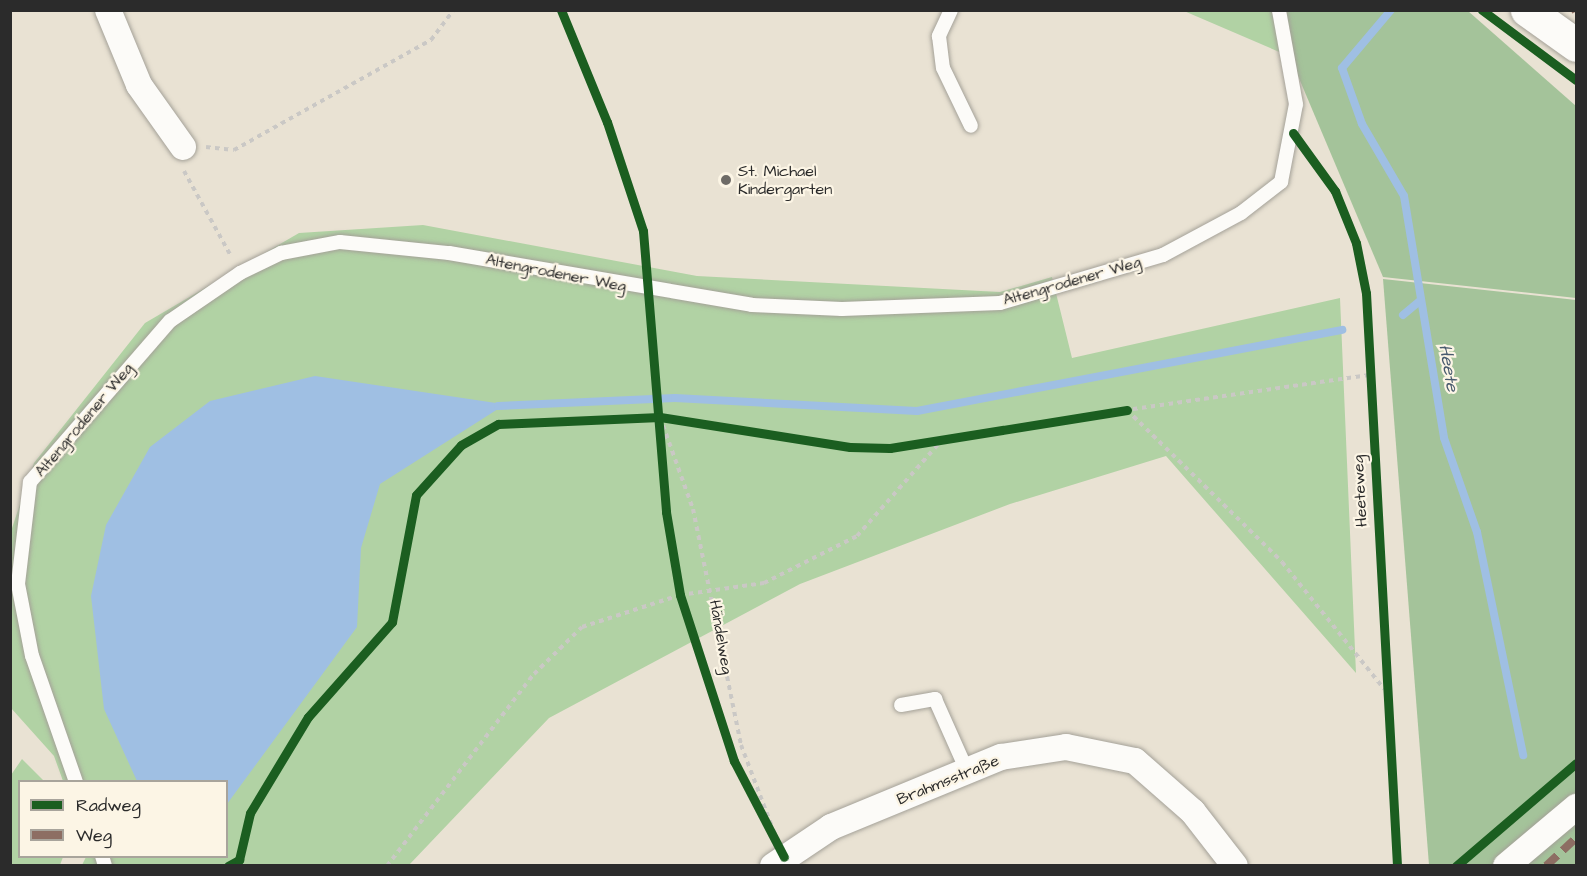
<!DOCTYPE html>
<html>
<head>
<meta charset="utf-8">
<style>
  body { margin:0 }
  #map { position:relative; width:1587px; height:876px; overflow:hidden; background:#e9e2d3; font-family:"Architects Daughter",sans-serif }
  div>[style] { position:absolute }
  .green>* { inset:0; background:#b1d2a4 }
  .forest>* { inset:0; background:#a4c39a }
  .water>* { inset:0; background:#9fbfe3 }
  .stream>* { height:8px; margin:-4px; padding:0 4px; transform-origin:4px; border-radius:4px; background:#9fbfe3 }
  .path>* { height:4px; margin-top:-2px; transform-origin:0; background:repeating-linear-gradient(90deg,#cac8c5 0 4.5px,transparent 0 9px) }
  .roads { filter:drop-shadow(0 0 2px #a4a198) drop-shadow(0 0 2px #a4a198) }
  .lane>* { height:14px; margin:-7px; padding:0 7px; transform-origin:7px; border-radius:7px; background:#fcfbf8 }
  .street>* { height:26px; margin:-13px; padding:0 13px; transform-origin:13px; border-radius:13px; background:#fcfbf8 }
  .secondary>* { height:33px; margin:-16.5px; padding:0 16.5px; transform-origin:16.5px; border-radius:16.5px; background:#fcfbf8 }
  .quiet>* { height:8px; margin-top:-4px; transform-origin:0; background:repeating-linear-gradient(90deg,#8d6e63 0 15px,transparent 0 23px) }
  .cycleway>* { height:9px; margin:-4.5px; padding:0 4.5px; transform-origin:4.5px; border-radius:4.5px; background:#1b5e20 }
  .dots>* { width:16px; height:16px; translate:-50% -50%; box-sizing:border-box; border:3px solid #fcf5e5; border-radius:50% }
  span { translate:-50% -50%; white-space:nowrap; text-align:center; line-height:1.15; -webkit-text-stroke:4.5px #fcf5e5; paint-order:stroke }
  .poi-label { font-size:16px; color:#2b2b2b }
  .left { translate:0 -50%; text-align:left }
  .street-label { font-size:16px; color:#2b2b2b }
  .water-label { font-size:18px; color:#485a6e; font-style:italic }
  .frame { position:absolute; inset:0; border:12px solid #2b2b2b; pointer-events:none }
  .legend { position:absolute; left:18px; top:780px; width:210px; height:78px; box-sizing:border-box; background:#fcf5e5; border:2px solid #a8a49b; margin:0; padding:8px 10px; list-style:none; font-size:18px; color:#2b2b2b }
  .legend li { display:flex; align-items:center; gap:12px; height:30px }
  .legend b { width:30px; border:2px solid #a8a49b }
</style>
</head>
<body>
<div id="map">
  <div class="green">
    <i style="clip-path:polygon(1184px 11px,1272px 11px,1284px 54px)"></i>
    <i style="clip-path:polygon(423px 225px,697px 276px,1000px 292px,1052px 277px,1072px 358px,1340px 298px,1356px 673px,1166px 456px,1010px 504px,800px 584px,549px 718px,409px 865px,82px 865px,86px 857px,226px 856px,226px 782px,63px 781px,54px 756px,11px 708px,11px 531px,34px 463px,145px 323px,299px 233px)"></i>
    <i style="clip-path:polygon(22px 759px,44px 781px,20px 782px,20px 856px,63px 857px,60px 865px,11px 865px,11px 775px)"></i>
  </div>
  <div class="forest">
    <i style="clip-path:polygon(1284px 11px,1468px 11px,1576px 106px,1576px 298px,1383px 277px,1290px 57px)"></i>
    <i style="clip-path:polygon(1383px 279px,1576px 300px,1576px 865px,1429px 865px)"></i>
  </div>
  <div class="water">
    <i style="clip-path:polygon(315px 376px,496px 403px,498px 409px,380px 484px,361px 548px,357px 627px,227px 804px,226px 782px,137px 781px,104px 709px,91px 596px,106px 525px,150px 447px,210px 401px)"></i>
  </div>
  <div class="stream">
    <i style="left:1391px;top:10px;width:76px;rotate:130.2deg"></i>
    <i style="left:1342px;top:68px;width:59px;rotate:70.3deg"></i>
    <i style="left:1362px;top:124px;width:83px;rotate:59.7deg"></i>
    <i style="left:1404px;top:196px;width:245px;rotate:80.6deg"></i>
    <i style="left:1444px;top:438px;width:100px;rotate:70.7deg"></i>
    <i style="left:1477px;top:532px;width:228px;rotate:78.3deg"></i>
    <i style="left:1403px;top:315px;width:23px;rotate:-40deg"></i>
    <i style="left:498px;top:406px;width:177px;rotate:-2.6deg"></i>
    <i style="left:675px;top:398px;width:242px;rotate:3.1deg"></i>
    <i style="left:917px;top:411px;width:433px;rotate:-10.8deg"></i>
  </div>
  <div class="path">
    <i style="left:206px;top:147px;width:28px;rotate:6deg"></i>
    <i style="left:234px;top:150px;width:226px;rotate:-29.2deg"></i>
    <i style="left:431px;top:40px;width:38px;rotate:-53deg"></i>
    <i style="left:184px;top:171px;width:97px;rotate:61.1deg"></i>
    <i style="left:1369px;top:375px;width:245px;rotate:171.8deg"></i>
    <i style="left:1127px;top:410px;width:217px;rotate:44.4deg"></i>
    <i style="left:1282px;top:562px;width:163px;rotate:51.2deg"></i>
    <i style="left:660px;top:417px;width:98px;rotate:70.3deg"></i>
    <i style="left:693px;top:509px;width:241px;rotate:78.5deg"></i>
    <i style="left:741px;top:745px;width:98px;rotate:69.2deg"></i>
    <i style="left:387px;top:866px;width:242px;rotate:-52.6deg"></i>
    <i style="left:534px;top:674px;width:67px;rotate:-44.4deg"></i>
    <i style="left:582px;top:627px;width:103px;rotate:-18.1deg"></i>
    <i style="left:680px;top:595px;width:85px;rotate:-8.1deg"></i>
    <i style="left:764px;top:583px;width:104px;rotate:-26.8deg"></i>
    <i style="left:857px;top:536px;width:127px;rotate:-48.5deg"></i>
  </div>
  <div class="roads">
    <div class="lane">
      <i style="left:951px;top:10px;width:29px;rotate:115deg"></i>
      <i style="left:939px;top:36px;width:32px;rotate:83deg"></i>
      <i style="left:943px;top:68px;width:64px;rotate:64.2deg"></i>
      <i style="left:901px;top:705px;width:35px;rotate:-10deg"></i>
      <i style="left:935px;top:699px;width:79px;rotate:66deg"></i>
      <i style="left:76px;top:782px;width:133px;rotate:-109.2deg"></i>
      <i style="left:32px;top:656px;width:73px;rotate:-101deg"></i>
      <i style="left:18px;top:584px;width:103px;rotate:-83.3deg"></i>
      <i style="left:30px;top:482px;width:213px;rotate:-49deg"></i>
      <i style="left:170px;top:321px;width:85px;rotate:-34.4deg"></i>
      <i style="left:240px;top:273px;width:46px;rotate:-26deg"></i>
      <i style="left:281px;top:253px;width:60px;rotate:-10.6deg"></i>
      <i style="left:340px;top:242px;width:110px;rotate:5.8deg"></i>
      <i style="left:449px;top:253px;width:307px;rotate:9.7deg"></i>
      <i style="left:752px;top:305px;width:90px;rotate:2.5deg"></i>
      <i style="left:842px;top:309px;width:158px;rotate:-2.2deg"></i>
      <i style="left:1000px;top:303px;width:170px;rotate:-16.4deg"></i>
      <i style="left:1163px;top:255px;width:89px;rotate:-28.3deg"></i>
      <i style="left:1241px;top:213px;width:51px;rotate:-37.8deg"></i>
      <i style="left:1281px;top:182px;width:79px;rotate:-79.1deg"></i>
      <i style="left:1296px;top:104px;width:96px;rotate:-100.3deg"></i>
      <i style="left:102px;top:856px;width:10px;rotate:73deg"></i>
    </div>
    <div class="street">
      <i style="left:108px;top:10px;width:81px;rotate:67.5deg"></i>
      <i style="left:139px;top:85px;width:76px;rotate:54.6deg"></i>
      <i style="left:773px;top:866px;width:70px;rotate:-33.9deg"></i>
      <i style="left:831px;top:827px;width:184px;rotate:-22.4deg"></i>
      <i style="left:1001px;top:757px;width:66px;rotate:-8.7deg"></i>
      <i style="left:1066px;top:747px;width:70px;rotate:11.5deg"></i>
      <i style="left:1135px;top:761px;width:77px;rotate:41.3deg"></i>
      <i style="left:1193px;top:812px;width:68px;rotate:52.1deg"></i>
      <i style="left:1506px;top:866px;width:92px;rotate:-40.1deg"></i>
    </div>
    <div class="secondary">
      <i style="left:1527px;top:10px;width:60px;rotate:35.5deg"></i>
    </div>
  </div>
  <div class="quiet">
    <i style="left:1575px;top:10px;width:2px;rotate:63deg"></i>
    <i style="left:1546px;top:866px;width:41px;rotate:-43deg"></i>
  </div>
  <div class="cycleway">
    <i style="left:561px;top:10px;width:121px;rotate:67.7deg"></i>
    <i style="left:607px;top:122px;width:115px;rotate:71.7deg"></i>
    <i style="left:643px;top:231px;width:282px;rotate:85.3deg"></i>
    <i style="left:666px;top:512px;width:84px;rotate:80.4deg"></i>
    <i style="left:680px;top:595px;width:175px;rotate:72deg"></i>
    <i style="left:734px;top:761px;width:108px;rotate:62.5deg"></i>
    <i style="left:1482px;top:10px;width:117px;rotate:36.7deg"></i>
    <i style="left:1293px;top:133px;width:72px;rotate:54.1deg"></i>
    <i style="left:1335px;top:191px;width:56px;rotate:68deg"></i>
    <i style="left:1356px;top:243px;width:51px;rotate:78.7deg"></i>
    <i style="left:1366px;top:293px;width:574px;rotate:86.9deg"></i>
    <i style="left:228px;top:866px;width:13px;rotate:-29deg"></i>
    <i style="left:239px;top:860px;width:48px;rotate:-76.8deg"></i>
    <i style="left:250px;top:813px;width:112px;rotate:-58.9deg"></i>
    <i style="left:308px;top:717px;width:127px;rotate:-48.5deg"></i>
    <i style="left:392px;top:622px;width:129px;rotate:-79.3deg"></i>
    <i style="left:416px;top:495px;width:67px;rotate:-48deg"></i>
    <i style="left:461px;top:445px;width:43px;rotate:-29.6deg"></i>
    <i style="left:498px;top:424px;width:162px;rotate:-2.5deg"></i>
    <i style="left:660px;top:417px;width:192px;rotate:9deg"></i>
    <i style="left:850px;top:447px;width:40px;rotate:1.4deg"></i>
    <i style="left:890px;top:448px;width:240px;rotate:-9.1deg"></i>
    <i style="left:1456px;top:866px;width:158px;rotate:-40.6deg"></i>
  </div>
  <div class="dots">
    <i style="left:726px;top:180px;background:#6e6b66"></i>
  </div>
  <div class="poi-label">
    <span class="left" style="left:738px;top:180px">St. Michael<br>Kindergarten</span>
  </div>
  <div class="street-label">
    <span style="left:556px;top:273px;rotate:11deg">Altengrodener Weg</span>
    <span style="left:1072px;top:281px;rotate:-16deg">Altengrodener Weg</span>
    <span style="left:84px;top:420px;rotate:-50deg">Altengrodener Weg</span>
    <span style="left:1360px;top:491px;rotate:-93deg">Heeteweg</span>
    <span style="left:721px;top:637px;rotate:80deg">Händelweg</span>
    <span style="left:948px;top:780px;rotate:-22deg">Brahmsstraße</span>
  </div>
  <div class="water-label">
    <span style="left:1448px;top:368px;rotate:80deg">Heete</span>
  </div>
  <div class="frame"></div>
  <ul class="legend">
  <li><b style="height:8px;background:#1b5e20"></b>Radweg</li>
  <li><b style="height:8px;background:#8d6e63"></b>Weg</li>
  </ul>
</div>
</body>
</html>
